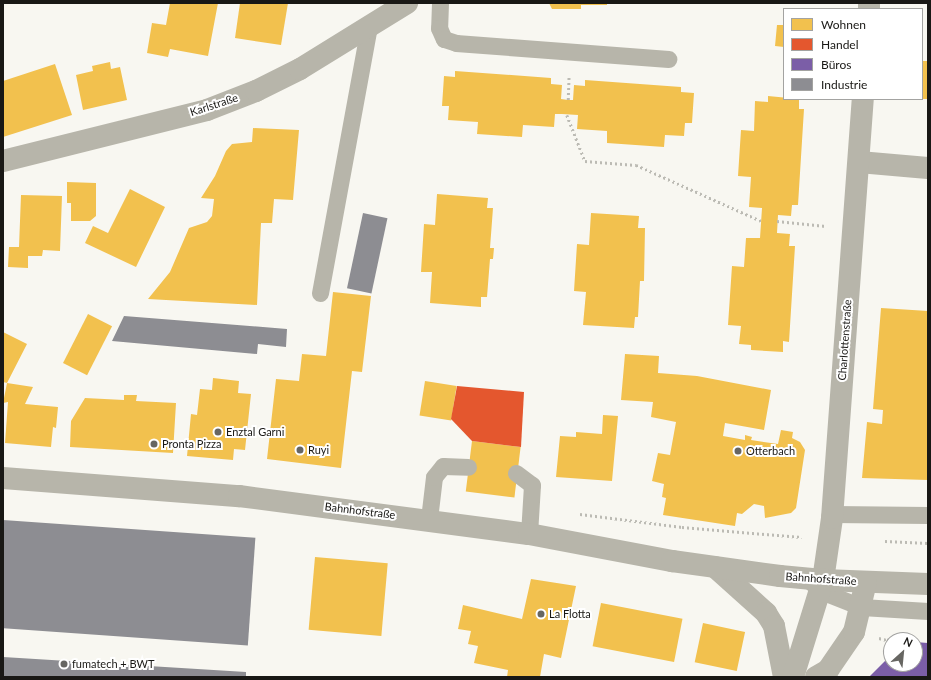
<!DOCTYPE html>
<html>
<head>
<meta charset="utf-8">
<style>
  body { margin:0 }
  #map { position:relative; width:931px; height:680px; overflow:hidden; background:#f8f7f1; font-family:Lato,sans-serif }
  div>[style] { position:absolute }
  .homes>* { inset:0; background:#f2c14e; transform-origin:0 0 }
  .shops>* { inset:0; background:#e4572e }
  .offices>* { inset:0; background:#7b5ea7 }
  .industry>* { inset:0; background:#8d8d92; transform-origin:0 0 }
  .path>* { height:2.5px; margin-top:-1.25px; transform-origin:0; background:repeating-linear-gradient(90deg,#bcbbb4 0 2px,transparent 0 5px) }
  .service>* { height:17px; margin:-8.5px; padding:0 8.5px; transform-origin:8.5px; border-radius:8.5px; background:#b7b5aa }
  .minor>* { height:22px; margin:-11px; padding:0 11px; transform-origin:11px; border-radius:11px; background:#b7b5aa }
  .tertiary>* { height:22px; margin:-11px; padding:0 11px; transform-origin:11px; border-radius:11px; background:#b7b5aa }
  .dots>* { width:11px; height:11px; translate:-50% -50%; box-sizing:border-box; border:2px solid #fff; border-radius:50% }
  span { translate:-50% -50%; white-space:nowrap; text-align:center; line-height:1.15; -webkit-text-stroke:4px #fff; paint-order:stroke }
  .street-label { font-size:11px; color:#191815 }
  .poi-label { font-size:11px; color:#191815 }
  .left { translate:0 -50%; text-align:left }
  .frame { position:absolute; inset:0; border:4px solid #191815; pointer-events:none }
  .legend { position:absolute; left:783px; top:8px; width:140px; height:92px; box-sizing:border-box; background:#fff; border:1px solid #a3a3a1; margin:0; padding:5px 7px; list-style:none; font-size:12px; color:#191815 }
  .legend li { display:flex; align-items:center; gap:8px; height:20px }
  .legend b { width:20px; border:1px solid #a3a3a1 }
  .north { position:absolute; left:883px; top:632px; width:40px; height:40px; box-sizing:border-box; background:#fff; border:1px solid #a3a3a1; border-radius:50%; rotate:27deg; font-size:11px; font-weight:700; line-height:16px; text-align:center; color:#191815 }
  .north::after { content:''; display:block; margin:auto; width:14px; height:18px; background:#676662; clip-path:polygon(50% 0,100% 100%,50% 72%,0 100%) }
</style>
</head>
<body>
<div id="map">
  <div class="homes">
    <i style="clip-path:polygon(170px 3px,218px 3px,208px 56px,170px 49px,168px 57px,147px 53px,152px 23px,166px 25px)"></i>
    <i style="clip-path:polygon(240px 3px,288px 3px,281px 45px,235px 38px)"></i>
    <i style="clip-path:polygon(549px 3px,607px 3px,607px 5px,581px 5px,581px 9px,552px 9px)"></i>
    <i style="clip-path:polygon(777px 25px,784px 25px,784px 47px,775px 46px)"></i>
    <i style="left:922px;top:61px;width:6px;height:38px"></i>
    <i style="clip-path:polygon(110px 62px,111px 69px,120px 67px,127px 100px,83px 110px,76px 75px,93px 71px,92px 66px)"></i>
    <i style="clip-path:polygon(55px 64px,72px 115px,3px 137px,3px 81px)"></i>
    <i style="clip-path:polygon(455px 71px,551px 78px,551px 84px,562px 85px,561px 99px,568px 100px,573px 100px,574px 85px,585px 86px,585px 80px,681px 87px,681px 92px,694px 93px,692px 123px,685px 123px,684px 136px,665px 135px,664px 147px,607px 143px,607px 131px,577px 129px,578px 115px,562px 114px,555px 114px,554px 127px,523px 125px,522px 137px,477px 134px,478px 122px,448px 120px,449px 106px,442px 106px,444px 76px,455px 77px)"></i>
    <i style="clip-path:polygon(768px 96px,799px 99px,799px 109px,804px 109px,798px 205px,792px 205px,791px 216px,778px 215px,777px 233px,790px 234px,789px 246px,795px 246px,789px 342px,783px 341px,783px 352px,751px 350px,751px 345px,739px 344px,741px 326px,728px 325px,732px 266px,744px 267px,746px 238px,760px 238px,762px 208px,749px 207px,751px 177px,738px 176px,741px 130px,754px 131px,755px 101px,768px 102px)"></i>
    <i style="clip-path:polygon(253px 128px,299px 130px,293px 200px,274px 199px,272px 223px,261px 223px,257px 305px,148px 299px,170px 272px,189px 228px,207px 222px,212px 216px,214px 199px,201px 198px,215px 176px,226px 151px,232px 144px,252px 142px)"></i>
    <i style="clip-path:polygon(67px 182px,96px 183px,96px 216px,90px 221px,71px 221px,71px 203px,67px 203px)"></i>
    <i style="clip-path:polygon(130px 189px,165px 207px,136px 267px,85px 243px,93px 226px,108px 233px)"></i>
    <i style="clip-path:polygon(437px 194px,488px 198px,487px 208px,493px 208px,490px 248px,494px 248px,493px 259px,490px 259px,487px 297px,481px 297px,481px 307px,430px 303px,432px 272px,421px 272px,424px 224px,435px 225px)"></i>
    <i style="clip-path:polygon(21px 195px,62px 196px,60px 251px,43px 250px,42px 256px,28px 256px,28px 268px,8px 267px,9px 247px,19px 247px)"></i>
    <i style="clip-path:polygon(591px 213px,639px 216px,638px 228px,645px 228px,644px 281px,640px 281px,638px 317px,635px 317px,634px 328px,583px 325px,586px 292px,574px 291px,577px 244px,589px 245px)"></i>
    <i style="clip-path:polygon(333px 292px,371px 296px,362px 372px,352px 371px,341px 468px,267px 459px,276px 379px,299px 381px,302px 354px,326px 356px)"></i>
    <i style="clip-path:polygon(881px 308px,928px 311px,928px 480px,862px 478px,867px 422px,882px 424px,883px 410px,873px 409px)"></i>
    <i style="left:88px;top:314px;width:27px;height:55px;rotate:27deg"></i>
    <i style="clip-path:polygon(3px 332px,27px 344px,7px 383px,33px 387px,25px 404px,58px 407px,56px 428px,53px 427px,51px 447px,5px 443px,8px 402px,3px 403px,7px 383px,3px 382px)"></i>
    <i style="clip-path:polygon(625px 354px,659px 356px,658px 373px,697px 376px,771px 390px,764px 430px,725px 423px,723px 436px,745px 440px,745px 435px,752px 437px,751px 440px,778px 444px,781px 430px,793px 432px,792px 438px,800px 442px,805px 450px,796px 508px,791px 513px,765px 518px,764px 506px,754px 504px,742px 514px,737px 513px,735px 526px,663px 515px,666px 498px,662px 497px,664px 484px,652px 481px,658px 453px,670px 455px,676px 422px,651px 417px,653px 402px,621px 400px)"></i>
    <i style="clip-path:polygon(213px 378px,239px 381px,238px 393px,251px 394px,245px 450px,234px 449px,233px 460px,187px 456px,191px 414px,197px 415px,200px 389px,212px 390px)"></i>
    <i style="left:425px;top:381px;width:32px;height:35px;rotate:9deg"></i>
    <i style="clip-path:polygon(124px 395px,137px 395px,136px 401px,176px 403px,173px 453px,70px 447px,71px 421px,85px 398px,124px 400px)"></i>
    <i style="clip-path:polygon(603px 415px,618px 416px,612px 481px,556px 477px,560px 436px,576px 437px,576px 432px,602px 434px)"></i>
    <i style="left:472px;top:441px;width:49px;height:51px;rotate:7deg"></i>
    <i style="left:315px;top:557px;width:73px;height:73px;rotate:5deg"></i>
    <i style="clip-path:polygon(531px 579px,576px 586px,561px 658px,544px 654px,540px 677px,507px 677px,508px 670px,474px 663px,478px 646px,468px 644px,471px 631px,458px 629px,463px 605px,522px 619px)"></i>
    <i style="left:601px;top:603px;width:83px;height:44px;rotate:11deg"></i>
    <i style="left:703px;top:623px;width:43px;height:40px;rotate:12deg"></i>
  </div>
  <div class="shops">
    <i style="clip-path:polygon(457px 386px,524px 392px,521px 447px,472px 441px,451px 419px)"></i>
  </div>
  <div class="offices">
    <i style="clip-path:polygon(915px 642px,928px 643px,928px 677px,869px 677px,891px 655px,891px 664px,915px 664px)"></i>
  </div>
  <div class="industry">
    <i style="left:363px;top:213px;width:25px;height:77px;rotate:12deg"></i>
    <i style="clip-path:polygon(124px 316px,287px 329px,286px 347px,258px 344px,257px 354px,112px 341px)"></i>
    <i style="left:3px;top:520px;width:253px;height:108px;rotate:4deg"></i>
    <i style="clip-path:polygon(3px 657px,246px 672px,246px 677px,3px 677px)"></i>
  </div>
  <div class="path">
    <i style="left:3px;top:3px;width:1px"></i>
    <i style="left:568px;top:100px;width:25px;rotate:-88deg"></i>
    <i style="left:567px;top:115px;width:49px;rotate:68.6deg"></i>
    <i style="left:585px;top:161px;width:51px;rotate:4.5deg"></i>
    <i style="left:636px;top:165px;width:137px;rotate:24.1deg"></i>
    <i style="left:777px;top:221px;width:49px;rotate:5.8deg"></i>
    <i style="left:580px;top:514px;width:103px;rotate:7.3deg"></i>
    <i style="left:682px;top:527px;width:120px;rotate:4.8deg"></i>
    <i style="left:885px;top:541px;width:43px;rotate:2.7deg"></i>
    <i style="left:879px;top:638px;width:8px;rotate:14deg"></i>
    <i style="left:887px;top:640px;width:16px;rotate:-18deg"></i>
  </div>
  <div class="service">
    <i style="left:440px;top:3px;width:25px;rotate:92deg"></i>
    <i style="left:439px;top:28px;width:12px;rotate:66deg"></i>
    <i style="left:444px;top:39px;width:13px;rotate:18deg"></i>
    <i style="left:456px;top:43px;width:213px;rotate:4.3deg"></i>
    <i style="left:320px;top:293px;width:270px;rotate:-79.6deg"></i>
    <i style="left:516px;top:473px;width:20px;rotate:37deg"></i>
    <i style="left:532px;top:485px;width:49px;rotate:93.5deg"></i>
    <i style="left:832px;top:514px;width:96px;rotate:0.6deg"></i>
    <i style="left:429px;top:519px;width:42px;rotate:-83.2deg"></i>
    <i style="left:434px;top:477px;width:14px;rotate:-51deg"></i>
    <i style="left:443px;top:466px;width:25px;rotate:2deg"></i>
    <i style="left:811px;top:582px;width:13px;rotate:42deg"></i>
    <i style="left:821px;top:591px;width:43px;rotate:21.8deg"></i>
    <i style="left:861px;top:607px;width:67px;rotate:3.4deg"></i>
  </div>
  <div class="minor">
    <i style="left:869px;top:9px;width:6px;rotate:-90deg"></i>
    <i style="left:3px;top:161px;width:210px;rotate:-14deg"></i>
    <i style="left:207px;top:110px;width:53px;rotate:-21.2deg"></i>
    <i style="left:256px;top:91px;width:49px;rotate:-26.6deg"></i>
    <i style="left:300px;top:69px;width:126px;rotate:-31.7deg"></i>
    <i style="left:859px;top:162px;width:69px;rotate:5deg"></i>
    <i style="left:715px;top:567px;width:69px;rotate:42deg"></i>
    <i style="left:766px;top:613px;width:15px;rotate:58deg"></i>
    <i style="left:774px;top:626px;width:52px;rotate:78.9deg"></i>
    <i style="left:823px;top:580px;width:63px;rotate:-81.7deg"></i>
    <i style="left:832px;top:518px;width:420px;rotate:-85.8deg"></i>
  </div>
  <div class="tertiary">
    <i style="left:3px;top:478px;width:237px;rotate:4.4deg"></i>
    <i style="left:239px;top:496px;width:292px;rotate:7.5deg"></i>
    <i style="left:529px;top:534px;width:146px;rotate:10.7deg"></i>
    <i style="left:672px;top:561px;width:109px;rotate:7.9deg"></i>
    <i style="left:780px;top:576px;width:43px;rotate:5.3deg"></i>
    <i style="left:823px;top:580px;width:105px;rotate:2.2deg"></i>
    <i style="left:793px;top:677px;width:102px;rotate:-72.8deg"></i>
    <i style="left:816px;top:677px;width:14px;rotate:-30deg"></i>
    <i style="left:828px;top:670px;width:46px;rotate:-55.6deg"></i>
    <i style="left:854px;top:632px;width:51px;rotate:-76.5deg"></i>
  </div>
  <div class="dots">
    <i style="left:218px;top:432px;background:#676662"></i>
    <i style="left:154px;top:444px;background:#676662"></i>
    <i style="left:300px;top:450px;background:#676662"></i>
    <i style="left:738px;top:451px;background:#676662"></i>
    <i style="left:541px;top:614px;background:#676662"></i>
    <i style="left:64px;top:664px;background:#676662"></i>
  </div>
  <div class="street-label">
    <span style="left:214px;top:105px;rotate:-18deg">Karlstraße</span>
    <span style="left:845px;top:340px;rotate:-86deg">Charlottenstraße</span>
    <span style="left:360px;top:511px;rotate:7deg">Bahnhofstraße</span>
    <span style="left:821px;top:579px;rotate:4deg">Bahnhofstraße</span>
  </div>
  <div class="poi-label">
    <span class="left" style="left:226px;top:432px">Enztal Garni</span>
    <span class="left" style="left:162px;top:444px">Pronta Pizza</span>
    <span class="left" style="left:308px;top:450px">Ruyi</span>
    <span class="left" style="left:746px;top:451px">Otterbach</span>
    <span class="left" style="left:549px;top:614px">La Flotta</span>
    <span class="left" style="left:72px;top:664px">fumatech + BWT</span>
  </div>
  <div class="frame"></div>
  <ul class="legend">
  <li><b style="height:11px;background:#f2c14e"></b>Wohnen</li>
  <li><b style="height:11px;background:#e4572e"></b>Handel</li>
  <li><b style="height:11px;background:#7b5ea7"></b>Büros</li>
  <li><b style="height:11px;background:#8d8d92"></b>Industrie</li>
  </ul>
  <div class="north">N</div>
</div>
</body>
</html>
